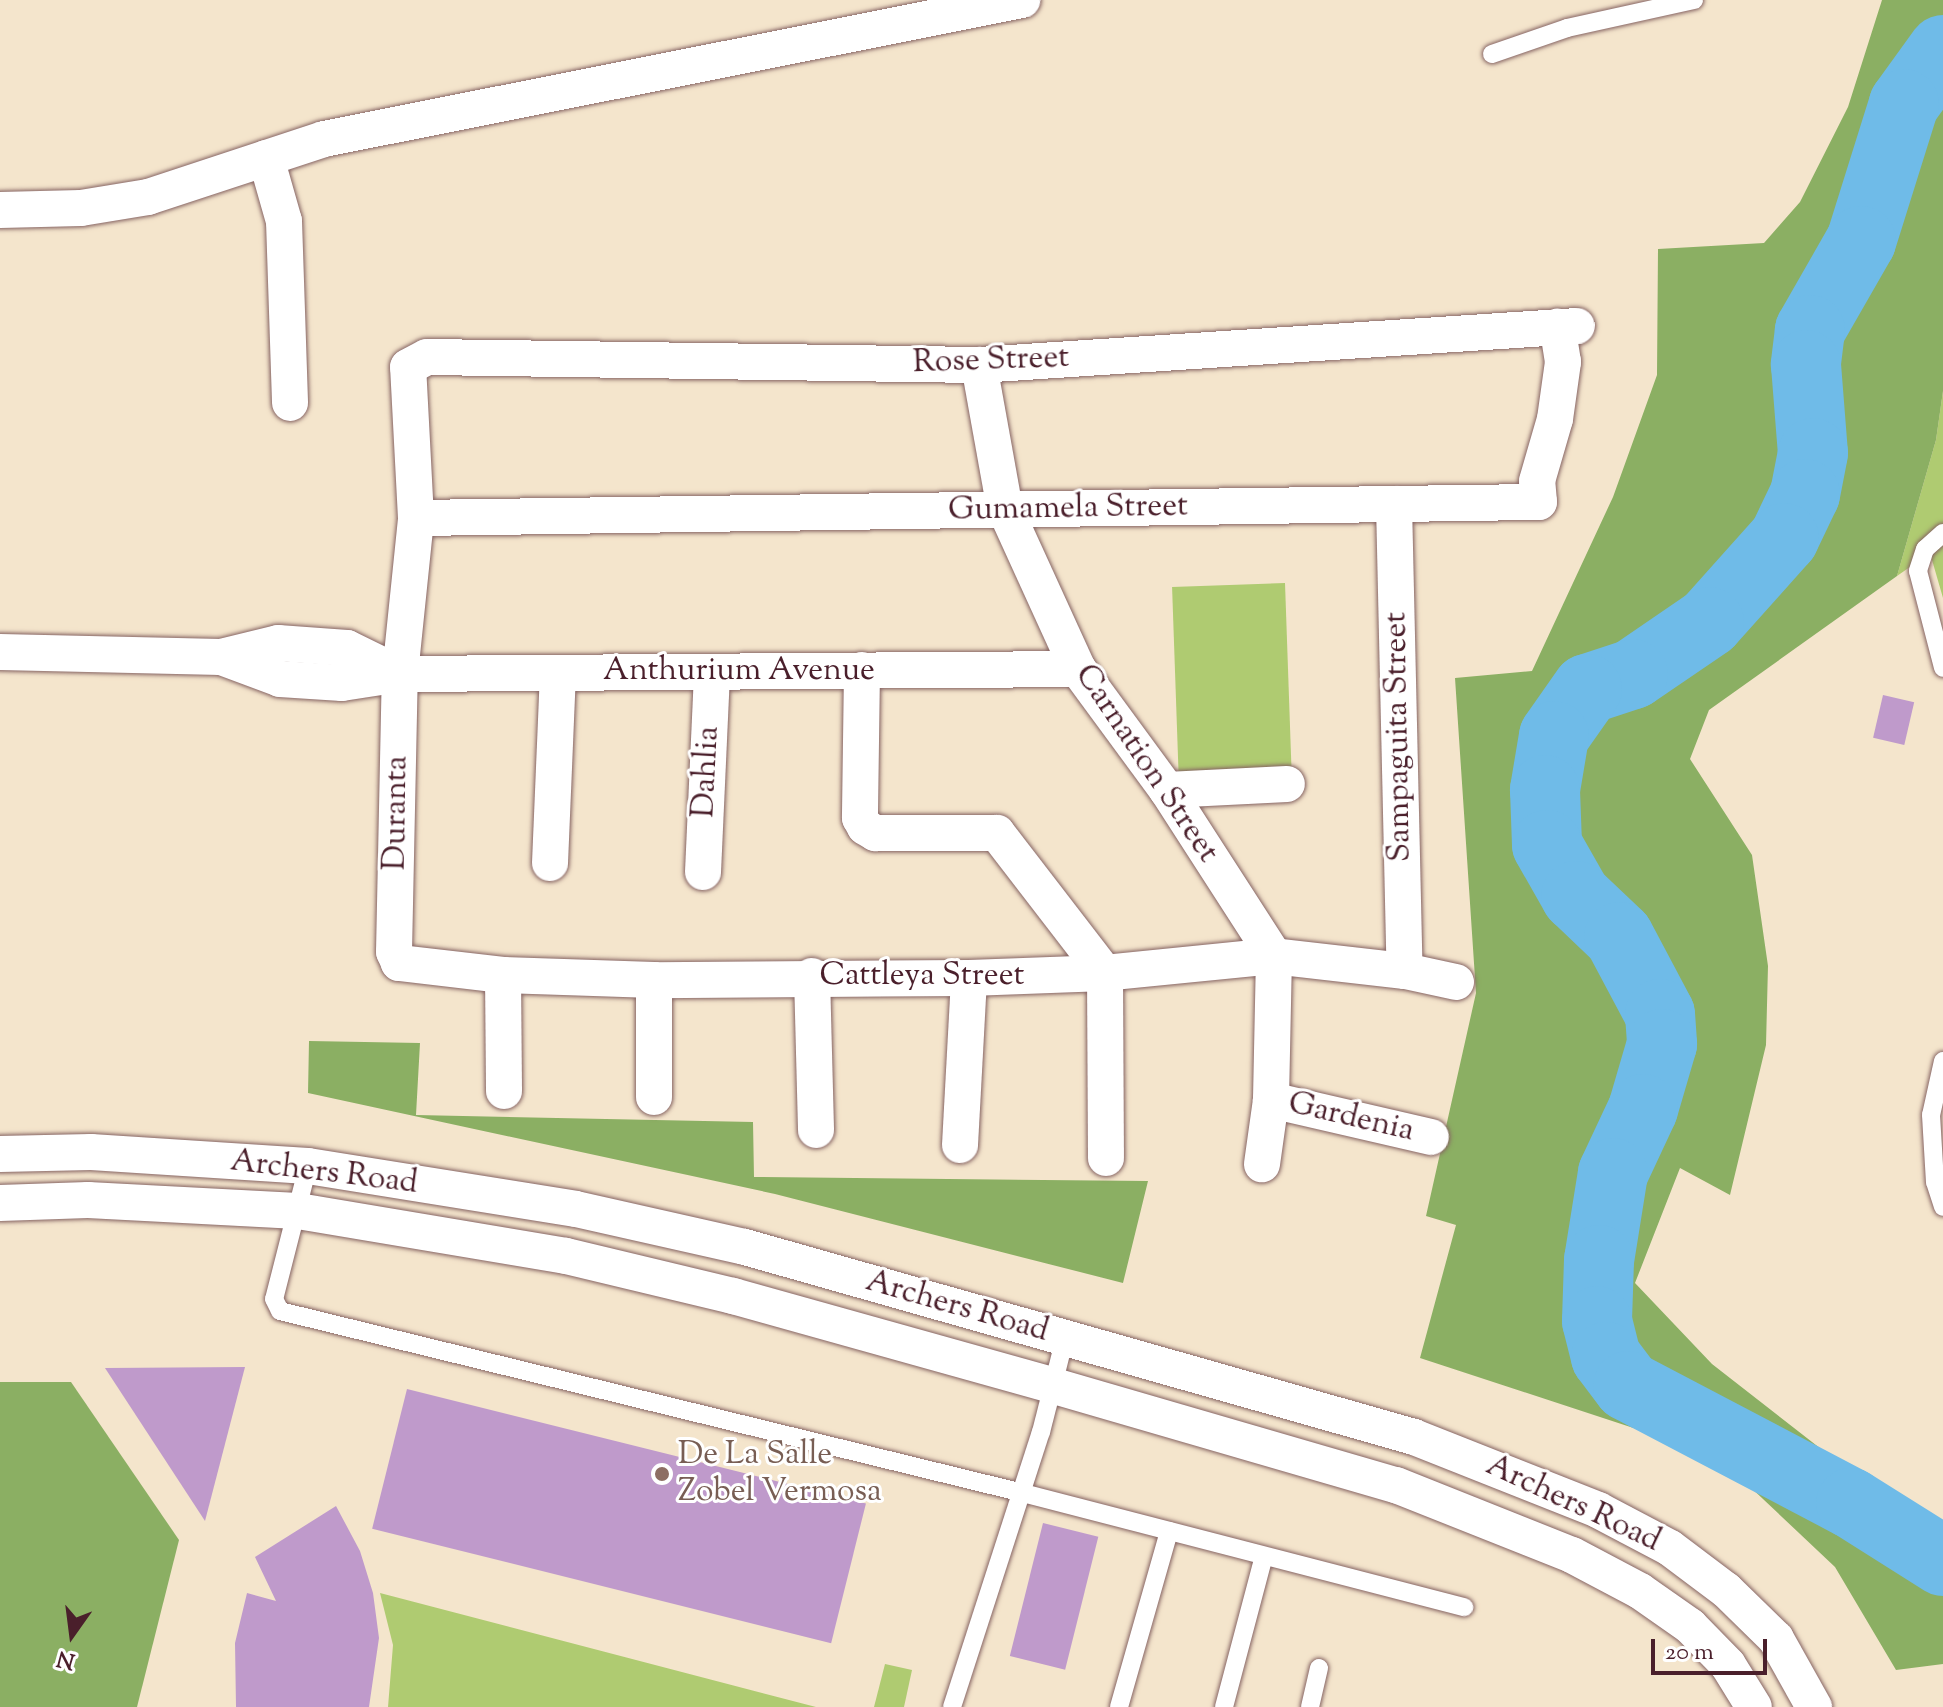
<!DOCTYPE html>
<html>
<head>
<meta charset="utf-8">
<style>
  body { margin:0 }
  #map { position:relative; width:1943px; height:1707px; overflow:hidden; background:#f4e5cc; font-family:"Sorts Mill Goudy",serif }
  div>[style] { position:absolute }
  .green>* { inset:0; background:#afcb71; transform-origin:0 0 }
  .forest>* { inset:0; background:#8baf63 }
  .river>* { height:70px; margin:-35px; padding:0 35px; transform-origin:35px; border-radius:35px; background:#6fbbe8 }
  .building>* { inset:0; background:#bf9acb; transform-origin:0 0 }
  .roads { filter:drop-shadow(0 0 2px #866463) drop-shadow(0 0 2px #866463) }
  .lane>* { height:18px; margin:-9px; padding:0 9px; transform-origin:9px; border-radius:9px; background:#fff }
  .street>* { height:36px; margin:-18px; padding:0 18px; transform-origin:18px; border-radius:18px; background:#fff }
  .dots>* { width:22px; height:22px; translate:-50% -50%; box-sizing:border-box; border:4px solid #fff; border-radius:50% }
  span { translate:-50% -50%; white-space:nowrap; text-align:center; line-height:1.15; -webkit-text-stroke:6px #fff; paint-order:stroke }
  .street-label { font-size:32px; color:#4a1f2b }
  .education-label { font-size:32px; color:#785e54 }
  .left { translate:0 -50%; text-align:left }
  .north { position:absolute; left:32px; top:1595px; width:80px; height:80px; -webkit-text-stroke:6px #fff; paint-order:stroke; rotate:194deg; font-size:22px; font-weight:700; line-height:32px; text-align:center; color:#4a1f2b }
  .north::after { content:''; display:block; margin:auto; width:28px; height:36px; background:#4a1f2b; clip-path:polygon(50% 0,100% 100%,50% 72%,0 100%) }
  .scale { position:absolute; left:1651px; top:1639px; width:116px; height:36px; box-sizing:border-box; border:4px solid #4a1f2b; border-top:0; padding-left:10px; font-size:24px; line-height:28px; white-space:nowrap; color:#4a1f2b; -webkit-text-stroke:6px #fff; paint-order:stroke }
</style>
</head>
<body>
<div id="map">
  <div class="green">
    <i style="clip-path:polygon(1943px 391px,1943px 598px,1930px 553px,1897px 576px,1936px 440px)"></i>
    <i style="left:1285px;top:583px;width:186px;height:113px;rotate:88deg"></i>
    <i style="clip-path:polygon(380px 1593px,816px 1707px,388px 1707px,393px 1645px)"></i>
    <i style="clip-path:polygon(885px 1664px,912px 1670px,904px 1707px,874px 1707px)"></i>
  </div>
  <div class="forest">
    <i style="clip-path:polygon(1882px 0,1943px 0,1943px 391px,1936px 440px,1897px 576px,1709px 710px,1690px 759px,1752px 855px,1768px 966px,1766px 1045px,1730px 1195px,1680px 1168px,1635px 1283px,1712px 1364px,1857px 1477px,1943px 1522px,1943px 1664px,1896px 1670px,1835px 1567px,1746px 1483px,1673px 1441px,1420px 1358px,1456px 1225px,1426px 1216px,1476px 993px,1455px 678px,1532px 671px,1613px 497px,1657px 375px,1658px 249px,1764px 243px,1800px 202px,1848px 107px)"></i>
    <i style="clip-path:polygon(309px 1041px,420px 1043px,416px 1115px,753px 1122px,754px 1177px,1148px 1181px,1123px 1283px,775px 1194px,308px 1093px)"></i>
    <i style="clip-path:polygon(0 1382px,71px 1382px,179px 1540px,137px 1707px,0 1707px)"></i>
  </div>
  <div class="river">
    <i style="left:1943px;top:50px;width:67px;rotate:125.8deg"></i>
    <i style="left:1904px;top:104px;width:144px;rotate:107.4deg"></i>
    <i style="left:1861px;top:241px;width:103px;rotate:119.8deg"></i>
    <i style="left:1810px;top:330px;width:35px;rotate:97deg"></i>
    <i style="left:1806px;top:365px;width:88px;rotate:85.5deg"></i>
    <i style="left:1813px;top:453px;width:42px;rotate:101deg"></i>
    <i style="left:1805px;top:494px;width:49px;rotate:115.5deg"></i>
    <i style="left:1784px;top:538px;width:113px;rotate:131.8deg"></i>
    <i style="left:1709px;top:622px;width:92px;rotate:145.6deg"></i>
    <i style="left:1633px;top:674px;width:48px;rotate:161.9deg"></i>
    <i style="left:1587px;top:689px;width:57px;rotate:125.1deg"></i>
    <i style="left:1554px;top:736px;width:55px;rotate:99.5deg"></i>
    <i style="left:1545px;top:790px;width:55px;rotate:87.9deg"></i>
    <i style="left:1547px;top:845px;width:59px;rotate:60.4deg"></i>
    <i style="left:1576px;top:896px;width:59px;rotate:43.6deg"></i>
    <i style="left:1619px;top:937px;width:87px;rotate:62deg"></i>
    <i style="left:1660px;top:1014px;width:30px;rotate:86deg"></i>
    <i style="left:1662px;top:1044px;width:68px;rotate:106.3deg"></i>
    <i style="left:1643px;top:1109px;width:71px;rotate:115.1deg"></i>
    <i style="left:1613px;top:1173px;width:88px;rotate:99.1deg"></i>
    <i style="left:1599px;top:1260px;width:61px;rotate:91.9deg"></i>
    <i style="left:1597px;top:1321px;width:37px;rotate:76deg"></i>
    <i style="left:1606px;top:1357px;width:36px;rotate:53deg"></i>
    <i style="left:1628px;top:1386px;width:252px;rotate:27.7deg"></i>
    <i style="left:1851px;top:1503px;width:109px;rotate:32.2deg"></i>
  </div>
  <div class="building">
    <i style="left:1883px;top:695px;width:32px;height:44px;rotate:13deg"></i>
    <i style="clip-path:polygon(245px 1367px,205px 1521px,105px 1368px)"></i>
    <i style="left:407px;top:1389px;width:473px;height:144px;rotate:14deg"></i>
    <i style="clip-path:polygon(336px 1506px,360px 1551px,373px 1593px,379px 1638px,369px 1707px,236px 1707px,235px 1643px,247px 1593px,276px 1601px,255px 1557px)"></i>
    <i style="left:1043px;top:1523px;width:57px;height:137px;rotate:14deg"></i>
  </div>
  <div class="roads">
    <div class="lane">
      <i style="left:1492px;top:54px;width:79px;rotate:-19.1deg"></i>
      <i style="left:1567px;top:28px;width:130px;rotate:-12.4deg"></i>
      <i style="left:1943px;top:533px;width:24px;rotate:138deg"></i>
      <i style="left:1925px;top:549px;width:23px;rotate:108deg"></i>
      <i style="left:1918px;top:571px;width:100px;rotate:75.5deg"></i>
      <i style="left:1943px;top:1061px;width:55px;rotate:102.5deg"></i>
      <i style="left:1931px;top:1115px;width:67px;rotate:86.6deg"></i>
      <i style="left:1935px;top:1182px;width:26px;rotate:72deg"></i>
      <i style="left:308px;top:1166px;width:137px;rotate:104.3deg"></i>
      <i style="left:274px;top:1299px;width:13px;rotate:63deg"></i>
      <i style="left:280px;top:1311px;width:761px;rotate:13.76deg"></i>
      <i style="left:1019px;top:1492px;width:460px;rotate:14.5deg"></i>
      <i style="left:952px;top:1707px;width:289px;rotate:-72.1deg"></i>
      <i style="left:1041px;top:1432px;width:97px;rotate:-75.7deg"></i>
      <i style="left:1119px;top:1707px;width:183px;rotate:-74.1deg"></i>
      <i style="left:1224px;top:1707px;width:156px;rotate:-75.2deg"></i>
      <i style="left:1310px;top:1707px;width:40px;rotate:-77deg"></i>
    </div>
    <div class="street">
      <i style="left:266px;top:158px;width:66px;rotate:74.1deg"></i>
      <i style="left:284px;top:221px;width:182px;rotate:88.1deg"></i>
      <i style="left:0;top:210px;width:81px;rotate:-1.4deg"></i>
      <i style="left:81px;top:208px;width:68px;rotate:-9.3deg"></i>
      <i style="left:148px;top:197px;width:185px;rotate:-18.2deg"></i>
      <i style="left:324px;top:139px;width:712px;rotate:-11.26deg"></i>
      <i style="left:979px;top:365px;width:146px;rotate:79.8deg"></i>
      <i style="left:1005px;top:509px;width:176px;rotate:65.5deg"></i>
      <i style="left:1078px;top:669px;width:150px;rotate:53.7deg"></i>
      <i style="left:1167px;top:790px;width:197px;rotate:57.2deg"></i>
      <i style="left:1274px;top:956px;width:144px;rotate:91.2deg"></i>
      <i style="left:1271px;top:1100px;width:65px;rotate:98deg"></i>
      <i style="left:1394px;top:504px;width:467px;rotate:88.7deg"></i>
      <i style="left:416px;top:518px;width:1123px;rotate:-0.82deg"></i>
      <i style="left:1539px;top:502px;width:21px;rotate:-95deg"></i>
      <i style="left:1537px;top:481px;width:65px;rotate:-73.8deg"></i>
      <i style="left:1555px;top:419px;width:58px;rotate:-82deg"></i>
      <i style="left:1563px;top:362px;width:36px;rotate:-99deg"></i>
      <i style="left:0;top:652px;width:221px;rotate:1.3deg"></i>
      <i style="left:221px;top:657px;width:59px;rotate:-13.8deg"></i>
      <i style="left:278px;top:643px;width:69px;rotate:4.1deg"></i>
      <i style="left:347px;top:648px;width:59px;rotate:26.1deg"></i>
      <i style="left:221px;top:657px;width:63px;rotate:20.4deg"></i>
      <i style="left:280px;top:679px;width:62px;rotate:3.7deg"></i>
      <i style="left:342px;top:683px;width:59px;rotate:-8.8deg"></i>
      <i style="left:400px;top:674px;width:678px;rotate:-0.42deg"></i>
      <i style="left:862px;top:670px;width:148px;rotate:90.8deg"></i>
      <i style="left:860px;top:818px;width:10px;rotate:61deg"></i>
      <i style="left:865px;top:827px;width:12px;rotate:31deg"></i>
      <i style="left:875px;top:833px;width:122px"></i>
      <i style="left:997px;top:833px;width:177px;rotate:52.4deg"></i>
      <i style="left:1105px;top:973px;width:185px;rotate:89.7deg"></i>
      <i style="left:1167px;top:790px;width:120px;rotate:-2.9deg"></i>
      <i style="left:550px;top:863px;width:190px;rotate:-87.6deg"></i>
      <i style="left:703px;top:872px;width:200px;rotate:-87.4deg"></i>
      <i style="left:503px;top:975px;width:116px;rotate:89.5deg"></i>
      <i style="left:812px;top:976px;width:154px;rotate:88.5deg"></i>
      <i style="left:654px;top:980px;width:117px;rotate:90deg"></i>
      <i style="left:1456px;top:982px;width:52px;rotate:-167.8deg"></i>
      <i style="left:1405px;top:971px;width:132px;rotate:-173.5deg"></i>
      <i style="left:1274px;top:956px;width:170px;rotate:174.3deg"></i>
      <i style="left:1105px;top:973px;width:136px;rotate:177.9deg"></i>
      <i style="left:969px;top:978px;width:315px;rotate:179.6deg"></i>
      <i style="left:654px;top:980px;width:151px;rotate:-178.1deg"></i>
      <i style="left:503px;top:975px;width:105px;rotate:-173.4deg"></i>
      <i style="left:399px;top:963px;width:12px;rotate:-114deg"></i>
      <i style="left:394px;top:952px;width:278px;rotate:-88.8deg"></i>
      <i style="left:400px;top:674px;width:157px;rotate:-84.1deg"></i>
      <i style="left:416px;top:518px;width:151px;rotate:-93deg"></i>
      <i style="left:408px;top:367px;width:21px;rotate:-28deg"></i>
      <i style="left:427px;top:357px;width:552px;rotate:0.83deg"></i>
      <i style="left:979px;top:365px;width:599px;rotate:-3.73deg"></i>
      <i style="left:1271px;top:1100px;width:164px;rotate:13deg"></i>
      <i style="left:960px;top:1145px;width:167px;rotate:-86.9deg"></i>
      <i style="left:0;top:1154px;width:91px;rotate:-1.3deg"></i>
      <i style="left:91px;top:1152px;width:217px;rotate:3.7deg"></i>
      <i style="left:308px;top:1166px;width:271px;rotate:9.1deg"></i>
      <i style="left:576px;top:1209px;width:173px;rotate:12.7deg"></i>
      <i style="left:745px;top:1247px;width:695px;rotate:15.85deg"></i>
      <i style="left:1414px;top:1437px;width:198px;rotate:21.6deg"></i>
      <i style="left:1598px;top:1510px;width:81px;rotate:27.8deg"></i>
      <i style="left:1670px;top:1548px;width:70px;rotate:36.9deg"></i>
      <i style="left:1726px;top:1590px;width:70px;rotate:44.4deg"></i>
      <i style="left:1776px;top:1639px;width:78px;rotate:60.8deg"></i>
      <i style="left:0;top:1203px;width:88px;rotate:-2deg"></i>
      <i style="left:88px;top:1200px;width:210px;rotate:3deg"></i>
      <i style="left:298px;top:1211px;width:272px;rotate:9.5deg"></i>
      <i style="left:566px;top:1256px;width:172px;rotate:13.5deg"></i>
      <i style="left:733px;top:1296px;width:330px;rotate:15.6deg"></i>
      <i style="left:1051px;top:1385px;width:359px;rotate:16.2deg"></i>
      <i style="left:1396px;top:1485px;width:189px;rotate:21.7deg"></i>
      <i style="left:1572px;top:1555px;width:77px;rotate:27.9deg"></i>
      <i style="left:1640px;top:1591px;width:61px;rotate:35deg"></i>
      <i style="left:1690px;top:1626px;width:54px;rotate:45.7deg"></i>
      <i style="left:1728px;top:1665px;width:49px;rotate:58.2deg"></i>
    </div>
  </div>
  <div class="dots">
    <i style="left:662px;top:1474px;background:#8d6e63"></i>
  </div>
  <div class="street-label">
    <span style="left:991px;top:361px;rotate:-2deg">Rose Street</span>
    <span style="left:1068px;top:509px;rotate:-1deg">Gumamela Street</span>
    <span style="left:739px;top:671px">Anthurium Avenue</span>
    <span style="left:1399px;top:737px;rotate:-91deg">Sampaguita Street</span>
    <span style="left:1146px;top:764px;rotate:56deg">Carnation Street</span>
    <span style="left:707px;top:772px;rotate:-87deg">Dahlia</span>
    <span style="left:397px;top:813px;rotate:-89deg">Duranta</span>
    <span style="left:922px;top:976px">Cattleya Street</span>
    <span style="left:1351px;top:1118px;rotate:13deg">Gardenia</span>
    <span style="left:324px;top:1173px;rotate:7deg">Archers Road</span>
    <span style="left:957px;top:1307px;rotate:16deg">Archers Road</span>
    <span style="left:1573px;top:1504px;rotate:25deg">Archers Road</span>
  </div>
  <div class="education-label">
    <span class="left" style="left:678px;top:1474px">De La Salle<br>Zobel Vermosa</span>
  </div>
  <div class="north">N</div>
  <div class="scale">20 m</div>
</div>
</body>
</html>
